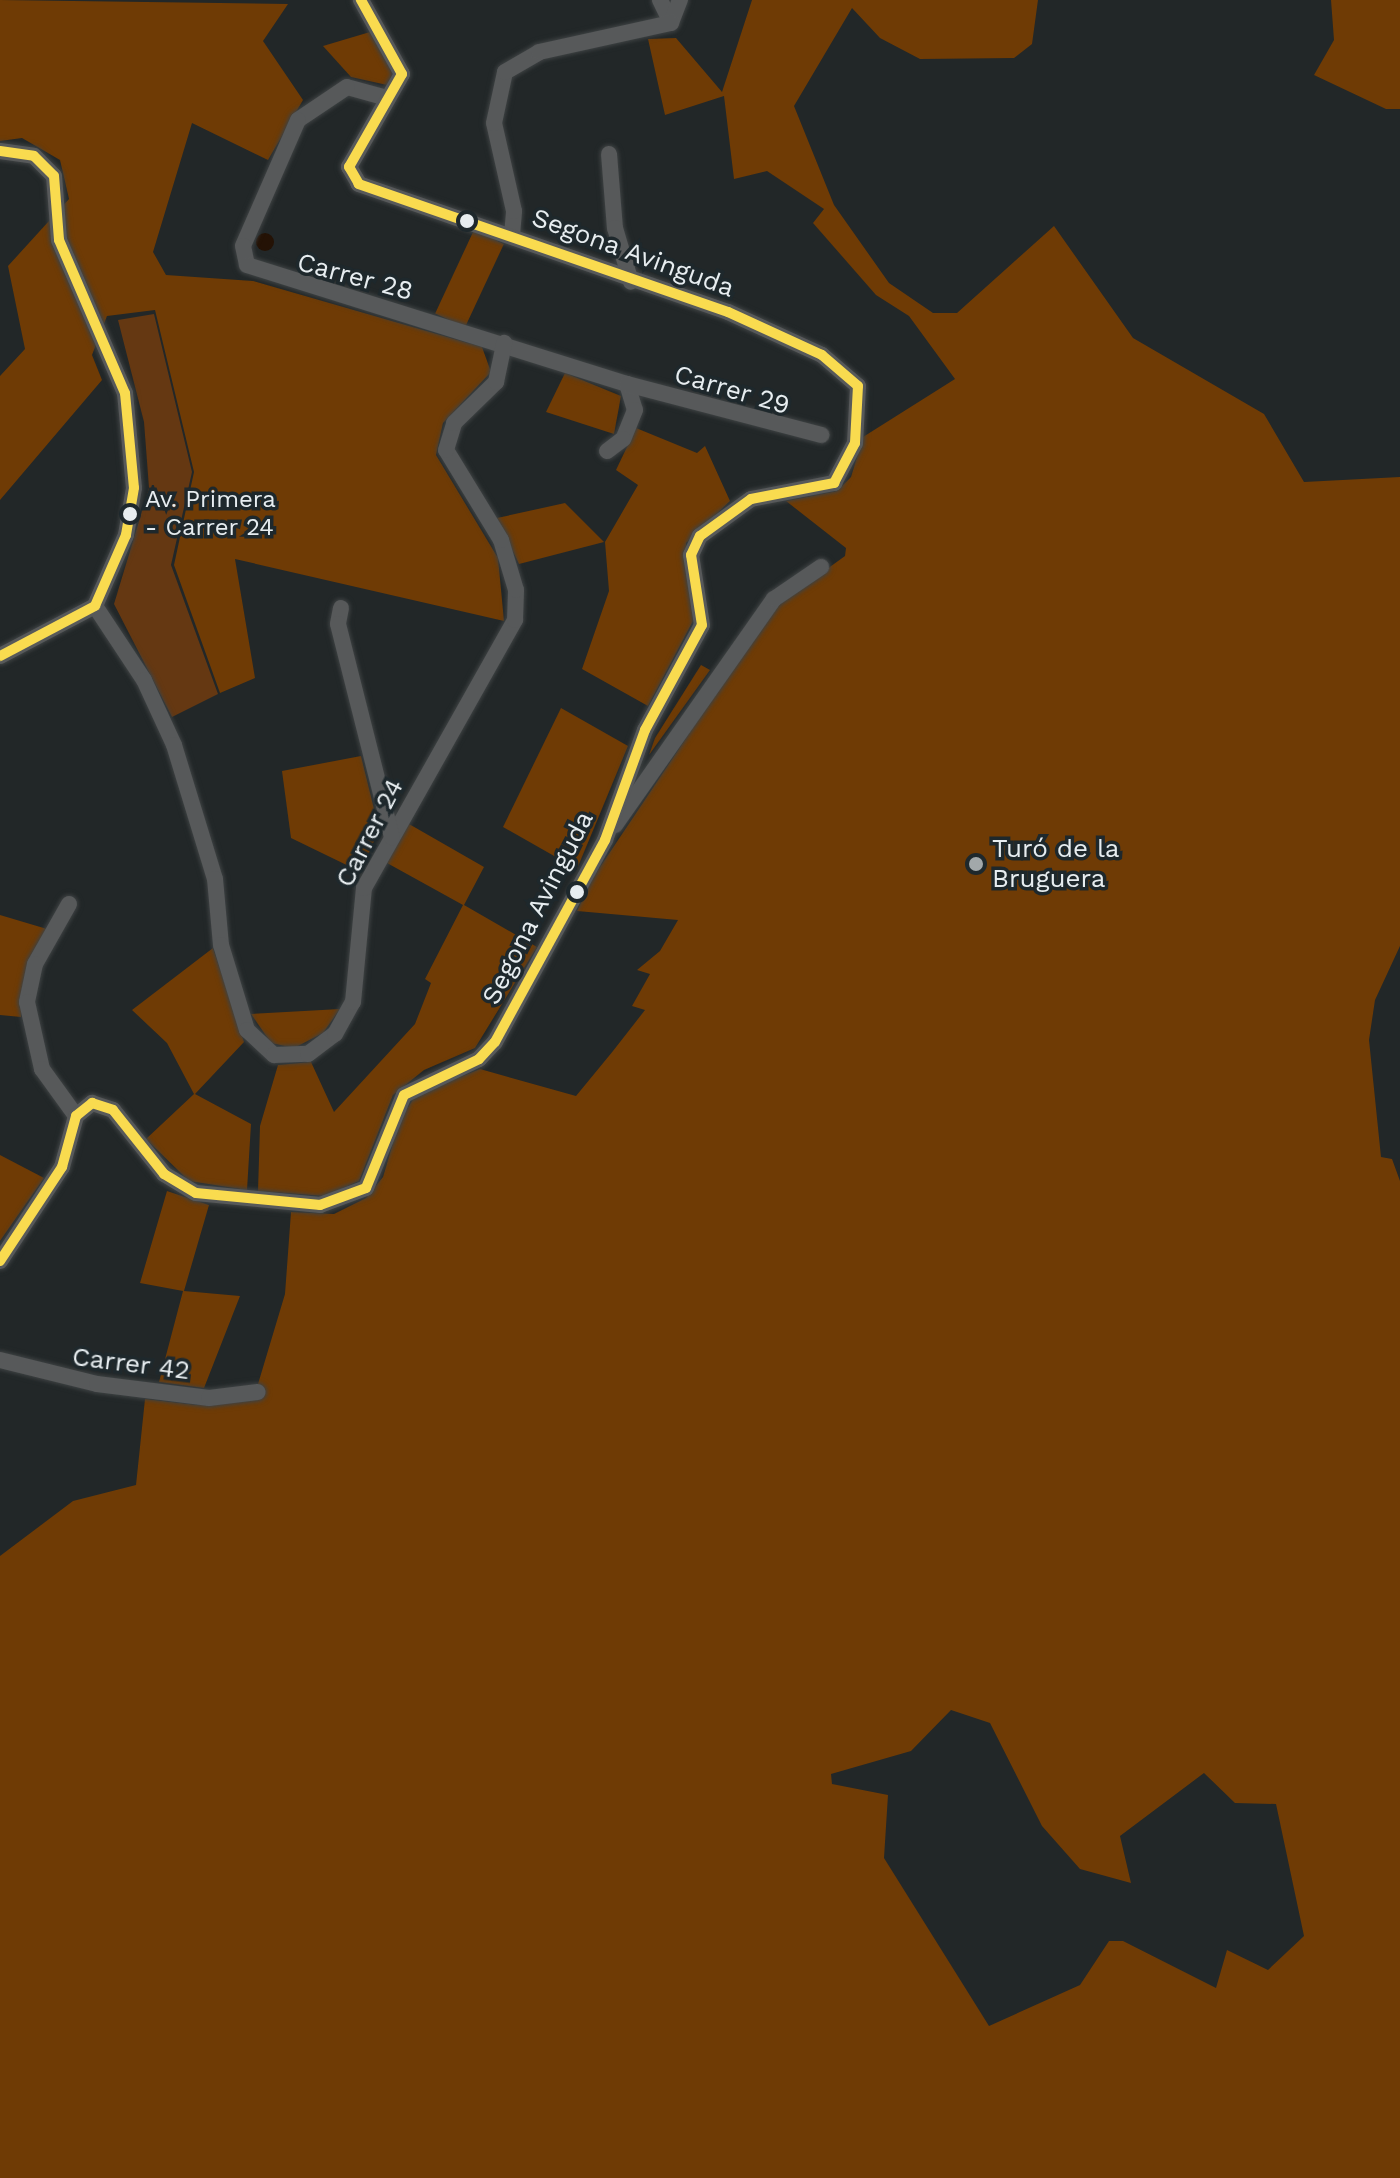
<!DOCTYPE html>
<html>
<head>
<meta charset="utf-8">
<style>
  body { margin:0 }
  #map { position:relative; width:1400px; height:2178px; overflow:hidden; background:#222728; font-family:"Work Sans",sans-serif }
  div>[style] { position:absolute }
  .green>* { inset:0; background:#653812 }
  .forest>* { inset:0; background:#6f3b05; transform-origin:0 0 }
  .water>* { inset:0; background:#241205 }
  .round { border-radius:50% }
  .roads { filter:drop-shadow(0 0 2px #3e4243) drop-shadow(0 0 2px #3e4243) }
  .street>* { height:16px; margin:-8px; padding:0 8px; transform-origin:8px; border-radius:8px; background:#57595a }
  .bus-1>* { height:10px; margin:-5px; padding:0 5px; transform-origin:5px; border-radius:5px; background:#f9db4f }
  .dots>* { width:22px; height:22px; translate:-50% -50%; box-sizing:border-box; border:4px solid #1e282c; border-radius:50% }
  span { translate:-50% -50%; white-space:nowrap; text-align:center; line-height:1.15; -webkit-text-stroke:7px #1e282c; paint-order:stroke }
  .bus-label { font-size:24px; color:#e7edf0 }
  .left { translate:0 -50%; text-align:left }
  .street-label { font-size:26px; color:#e7edf0 }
  .poi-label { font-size:26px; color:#e7edf0 }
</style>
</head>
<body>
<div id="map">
  <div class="green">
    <i style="clip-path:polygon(154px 314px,192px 472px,171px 565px,218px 694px,172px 717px,114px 604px,149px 488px,144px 422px,118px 320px)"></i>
  </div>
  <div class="forest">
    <i style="clip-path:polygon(0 0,288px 4px,263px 41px,303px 100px,268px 160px,192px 123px,153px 252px,166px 275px,253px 281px,482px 347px,491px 372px,443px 423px,436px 455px,498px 558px,504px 621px,235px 559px,255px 678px,220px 693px,174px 565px,194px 472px,155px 310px,107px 316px,92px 355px,102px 380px,0 500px,0 376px,25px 349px,8px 266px,69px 199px,60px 160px,22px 138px,0 141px)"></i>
    <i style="clip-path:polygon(evenodd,752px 0,1038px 0,1032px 44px,1014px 58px,920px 59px,880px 38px,852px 8px,794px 106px,834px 205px,889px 283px,933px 313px,957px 313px,1054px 226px,1133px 338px,1264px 414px,1304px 482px,1400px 477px,1400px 946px,1375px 1000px,1369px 1040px,1381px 1157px,1392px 1159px,1400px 1181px,1400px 2178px,0 2178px,0 1556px,73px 1501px,136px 1485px,145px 1399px,197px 1405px,263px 1396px,258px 1384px,285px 1294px,291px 1212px,334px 1214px,366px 1198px,383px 1177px,400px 1119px,416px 1095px,480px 1069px,576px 1096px,613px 1051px,645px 1010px,632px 1006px,650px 974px,637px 970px,660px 951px,678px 920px,577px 911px,592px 879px,773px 608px,845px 556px,846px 548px,786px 501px,837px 491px,851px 477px,863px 437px,955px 379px,909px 316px,876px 295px,813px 223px,824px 209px,767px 171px,734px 179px,724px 96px,665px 115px,648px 39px,676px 38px,722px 92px,752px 0,951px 1710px,990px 1723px,1042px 1826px,1080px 1869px,1131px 1883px,1120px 1836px,1204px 1773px,1235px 1803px,1276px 1804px,1304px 1936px,1268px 1970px,1227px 1950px,1216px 1988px,1123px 1941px,1109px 1941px,1080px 1985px,989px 2026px,884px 1858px,888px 1795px,832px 1784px,831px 1774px,911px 1751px,951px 1710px)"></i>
    <i style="clip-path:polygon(1331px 0,1400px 0,1400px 109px,1386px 109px,1314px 75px,1334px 40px)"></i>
    <i style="clip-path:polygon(370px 32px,393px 74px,387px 85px,351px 77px,323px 46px)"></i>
    <i style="left:474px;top:230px;width:33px;height:92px;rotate:25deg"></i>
    <i style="clip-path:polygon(565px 373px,621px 396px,614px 434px,546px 412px)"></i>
    <i style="clip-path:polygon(636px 428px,697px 453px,705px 446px,730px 501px,686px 543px,693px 621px,648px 706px,582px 669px,609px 591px,605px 542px,638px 485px,616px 470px)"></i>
    <i style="clip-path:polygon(565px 503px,604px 542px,519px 564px,497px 518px)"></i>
    <i style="clip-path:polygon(701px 665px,710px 670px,649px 755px,655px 738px)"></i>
    <i style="clip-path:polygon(561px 708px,628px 746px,577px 869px,503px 827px)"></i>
    <i style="clip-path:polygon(361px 756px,379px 829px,361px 872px,291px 838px,282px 771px)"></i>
    <i style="clip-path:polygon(409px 824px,484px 867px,464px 905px,537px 947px,475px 1048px,424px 1070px,393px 1095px,359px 1181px,325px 1196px,258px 1191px,260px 1126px,278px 1065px,311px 1062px,334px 1112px,415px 1024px,431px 983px,425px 979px,463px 905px,387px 863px)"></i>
    <i style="clip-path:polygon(0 915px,47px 929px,26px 969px,21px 1017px,0 1015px)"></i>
    <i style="clip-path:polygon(213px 948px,244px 1042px,195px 1094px,251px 1124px,247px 1190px,189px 1181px,146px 1139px,194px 1094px,167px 1043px,132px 1010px)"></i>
    <i style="clip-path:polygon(340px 1009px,323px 1033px,294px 1048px,271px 1043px,251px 1014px)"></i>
    <i style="clip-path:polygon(0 1155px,44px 1178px,0 1241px)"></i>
    <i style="clip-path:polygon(167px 1191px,209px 1205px,184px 1291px,240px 1296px,204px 1388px,159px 1382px,183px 1291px,140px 1283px)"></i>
  </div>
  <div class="water">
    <i class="round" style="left:256px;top:233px;width:18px;height:18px"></i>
  </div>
  <div class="roads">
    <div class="street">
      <i style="left:660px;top:0;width:25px;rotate:64deg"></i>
      <i style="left:671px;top:23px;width:25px;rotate:-69deg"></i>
      <i style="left:387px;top:98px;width:41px;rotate:-164.6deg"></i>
      <i style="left:347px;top:87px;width:59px;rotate:146deg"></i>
      <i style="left:298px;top:120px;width:137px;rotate:113.6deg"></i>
      <i style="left:243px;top:246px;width:19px;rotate:78deg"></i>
      <i style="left:247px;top:265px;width:398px;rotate:17.4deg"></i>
      <i style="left:627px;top:384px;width:27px;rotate:73deg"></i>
      <i style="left:635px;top:410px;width:31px;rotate:112deg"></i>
      <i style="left:623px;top:439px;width:20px;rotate:143deg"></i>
      <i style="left:0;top:151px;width:34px;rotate:8deg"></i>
      <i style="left:34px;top:156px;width:28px;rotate:45deg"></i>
      <i style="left:54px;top:176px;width:64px;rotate:85.5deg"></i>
      <i style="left:59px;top:240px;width:167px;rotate:66.7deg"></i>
      <i style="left:125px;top:393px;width:95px;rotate:84.6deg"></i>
      <i style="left:134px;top:488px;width:48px;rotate:99.7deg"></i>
      <i style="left:126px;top:535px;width:77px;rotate:113.6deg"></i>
      <i style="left:95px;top:606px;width:107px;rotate:152.2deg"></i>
      <i style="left:609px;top:154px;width:74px;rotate:85.4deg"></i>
      <i style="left:615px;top:228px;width:56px;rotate:73.5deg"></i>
      <i style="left:512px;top:235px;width:24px;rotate:-85deg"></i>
      <i style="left:514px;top:211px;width:90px;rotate:-102.8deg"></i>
      <i style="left:494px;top:123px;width:52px;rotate:-77.8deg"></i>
      <i style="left:505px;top:72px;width:39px;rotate:-30deg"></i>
      <i style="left:539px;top:52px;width:135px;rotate:-12.4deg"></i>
      <i style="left:627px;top:384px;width:201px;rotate:14.7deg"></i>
      <i style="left:95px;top:606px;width:89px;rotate:56.5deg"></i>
      <i style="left:144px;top:680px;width:72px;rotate:65.2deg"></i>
      <i style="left:174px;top:745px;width:140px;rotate:73deg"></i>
      <i style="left:215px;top:879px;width:66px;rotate:84.8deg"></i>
      <i style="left:221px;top:945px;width:89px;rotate:73deg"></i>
      <i style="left:247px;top:1030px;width:37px;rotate:43deg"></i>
      <i style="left:274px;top:1055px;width:34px;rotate:-2deg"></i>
      <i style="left:308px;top:1054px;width:34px;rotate:-37deg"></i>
      <i style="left:335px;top:1034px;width:37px;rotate:-61deg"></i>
      <i style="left:353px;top:1002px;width:115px;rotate:-84.5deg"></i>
      <i style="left:364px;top:888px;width:308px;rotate:-60.6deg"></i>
      <i style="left:515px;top:620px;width:30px;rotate:-88deg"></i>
      <i style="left:516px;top:590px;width:52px;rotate:-106.7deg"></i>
      <i style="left:501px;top:540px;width:105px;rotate:-121.4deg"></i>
      <i style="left:446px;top:450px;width:28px;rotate:-73deg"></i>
      <i style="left:454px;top:423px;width:59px;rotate:-44.3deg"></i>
      <i style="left:496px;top:382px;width:40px;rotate:-78deg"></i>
      <i style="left:341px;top:608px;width:16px;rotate:101deg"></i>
      <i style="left:338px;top:624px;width:220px;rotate:75.8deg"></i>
      <i style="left:615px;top:825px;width:276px;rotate:-54.9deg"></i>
      <i style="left:774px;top:599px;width:57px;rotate:-34.2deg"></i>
      <i style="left:69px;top:904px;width:69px;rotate:119.5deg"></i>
      <i style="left:35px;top:964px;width:39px;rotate:102deg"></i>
      <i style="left:27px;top:1002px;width:69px;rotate:77.4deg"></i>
      <i style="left:42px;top:1069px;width:58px;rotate:54.1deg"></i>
      <i style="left:0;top:1261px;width:113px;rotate:-56.6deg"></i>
      <i style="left:62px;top:1167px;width:53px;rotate:-74.6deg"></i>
      <i style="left:76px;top:1116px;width:21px;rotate:-39deg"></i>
      <i style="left:92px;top:1103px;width:22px;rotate:18deg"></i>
      <i style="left:113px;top:1110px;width:82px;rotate:51.4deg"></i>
      <i style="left:164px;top:1174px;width:37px;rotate:31deg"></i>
      <i style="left:196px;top:1193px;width:125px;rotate:5.5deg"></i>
      <i style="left:320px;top:1205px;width:49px;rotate:-20.3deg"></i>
      <i style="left:366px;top:1188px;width:100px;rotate:-67.8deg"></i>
      <i style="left:404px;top:1095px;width:83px;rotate:-25.6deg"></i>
      <i style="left:479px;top:1059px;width:23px;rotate:-47deg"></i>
      <i style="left:495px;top:1042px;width:230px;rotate:-61.4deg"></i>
      <i style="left:605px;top:840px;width:117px;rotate:-70deg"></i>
      <i style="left:645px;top:730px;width:119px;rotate:-61.5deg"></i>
      <i style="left:702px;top:625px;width:71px;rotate:-98.9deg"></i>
      <i style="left:691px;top:555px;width:21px;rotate:-65deg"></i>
      <i style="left:700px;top:536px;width:63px;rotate:-36deg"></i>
      <i style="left:751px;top:499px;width:85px;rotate:-10.9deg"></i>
      <i style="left:834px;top:483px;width:45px;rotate:-62.3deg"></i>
      <i style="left:855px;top:443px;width:57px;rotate:-87deg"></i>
      <i style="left:858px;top:386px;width:48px;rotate:-139.3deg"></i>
      <i style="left:822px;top:355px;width:103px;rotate:-155.4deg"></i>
      <i style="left:728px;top:312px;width:391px;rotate:-160.9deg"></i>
      <i style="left:359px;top:184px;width:20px;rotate:-120deg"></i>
      <i style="left:349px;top:167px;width:107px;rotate:-60.3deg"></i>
      <i style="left:402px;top:74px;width:85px;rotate:-119deg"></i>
      <i style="left:0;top:1360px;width:100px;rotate:13.9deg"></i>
      <i style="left:97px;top:1384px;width:113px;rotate:7.1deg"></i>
      <i style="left:209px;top:1398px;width:49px;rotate:-7deg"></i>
    </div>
  </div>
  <div class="bus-1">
    <i style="left:0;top:151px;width:34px;rotate:8deg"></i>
    <i style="left:34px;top:156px;width:28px;rotate:45deg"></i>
    <i style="left:54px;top:176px;width:64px;rotate:85.5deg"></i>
    <i style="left:59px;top:240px;width:167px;rotate:66.7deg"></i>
    <i style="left:125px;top:393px;width:95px;rotate:84.6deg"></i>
    <i style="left:134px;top:488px;width:48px;rotate:99.7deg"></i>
    <i style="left:126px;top:535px;width:77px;rotate:113.6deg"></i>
    <i style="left:95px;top:606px;width:107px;rotate:152.2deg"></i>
    <i style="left:0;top:1261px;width:113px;rotate:-56.6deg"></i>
    <i style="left:62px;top:1167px;width:53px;rotate:-74.6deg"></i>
    <i style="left:76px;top:1116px;width:21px;rotate:-39deg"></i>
    <i style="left:92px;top:1103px;width:22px;rotate:18deg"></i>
    <i style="left:113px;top:1110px;width:82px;rotate:51.4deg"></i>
    <i style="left:164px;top:1174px;width:37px;rotate:31deg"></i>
    <i style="left:196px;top:1193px;width:125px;rotate:5.5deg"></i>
    <i style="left:320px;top:1205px;width:49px;rotate:-20.3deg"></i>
    <i style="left:366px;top:1188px;width:100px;rotate:-67.8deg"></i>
    <i style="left:404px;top:1095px;width:83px;rotate:-25.6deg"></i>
    <i style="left:479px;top:1059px;width:23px;rotate:-47deg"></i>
    <i style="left:495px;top:1042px;width:230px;rotate:-61.4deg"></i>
    <i style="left:605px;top:840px;width:117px;rotate:-70deg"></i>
    <i style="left:645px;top:730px;width:119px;rotate:-61.5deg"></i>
    <i style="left:702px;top:625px;width:71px;rotate:-98.9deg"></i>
    <i style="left:691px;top:555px;width:21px;rotate:-65deg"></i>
    <i style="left:700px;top:536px;width:63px;rotate:-36deg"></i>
    <i style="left:751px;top:499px;width:85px;rotate:-10.9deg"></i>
    <i style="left:834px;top:483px;width:45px;rotate:-62.3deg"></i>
    <i style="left:855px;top:443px;width:57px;rotate:-87deg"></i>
    <i style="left:858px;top:386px;width:48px;rotate:-139.3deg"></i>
    <i style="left:822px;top:355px;width:103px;rotate:-155.4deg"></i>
    <i style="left:728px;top:312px;width:391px;rotate:-160.9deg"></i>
    <i style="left:359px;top:184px;width:20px;rotate:-120deg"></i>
    <i style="left:349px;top:167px;width:107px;rotate:-60.3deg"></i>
    <i style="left:402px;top:74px;width:85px;rotate:-119deg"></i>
  </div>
  <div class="dots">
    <i style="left:467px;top:221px;background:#e7edf0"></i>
    <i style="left:130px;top:514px;background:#e7edf0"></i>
    <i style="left:976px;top:864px;background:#a2a8aa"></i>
    <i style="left:577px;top:892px;background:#e7edf0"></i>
  </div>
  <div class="bus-label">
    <span class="left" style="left:145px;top:514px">Av. Primera<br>- Carrer 24</span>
  </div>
  <div class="street-label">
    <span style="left:633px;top:253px;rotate:20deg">Segona Avinguda</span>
    <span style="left:355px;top:277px;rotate:15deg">Carrer 28</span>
    <span style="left:732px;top:390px;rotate:16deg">Carrer 29</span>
    <span style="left:370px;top:833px;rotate:-63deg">Carrer 24</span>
    <span style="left:538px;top:908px;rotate:-63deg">Segona Avinguda</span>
    <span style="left:131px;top:1364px;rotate:7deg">Carrer 42</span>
  </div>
  <div class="poi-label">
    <span class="left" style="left:992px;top:864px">Turó de la<br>Bruguera</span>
  </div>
</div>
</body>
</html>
